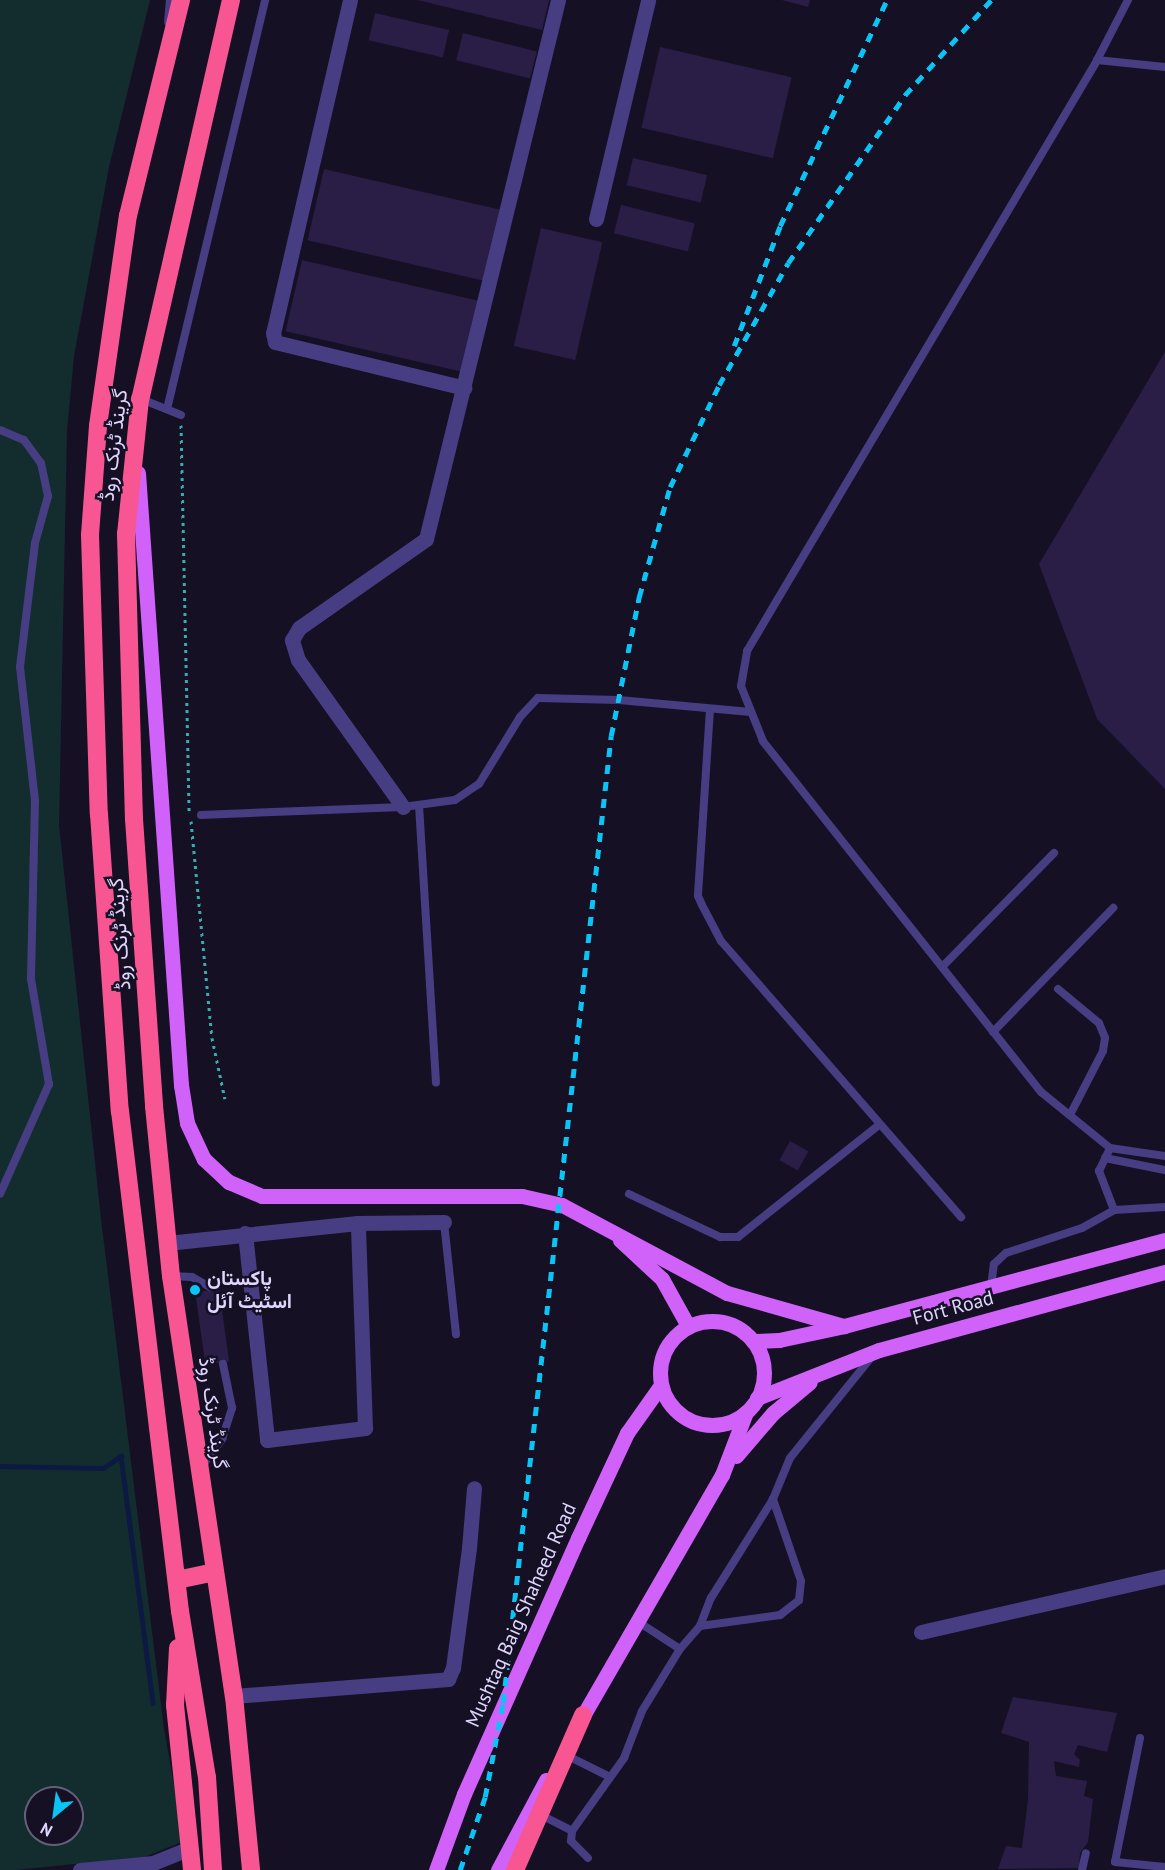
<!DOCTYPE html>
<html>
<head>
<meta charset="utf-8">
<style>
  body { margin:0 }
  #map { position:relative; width:1165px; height:1870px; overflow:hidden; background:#161025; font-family:"PT Sans",Vazirmatn,sans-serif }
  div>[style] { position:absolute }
  .green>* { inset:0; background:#132d2f }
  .stream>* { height:4.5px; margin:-2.25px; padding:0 2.25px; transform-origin:2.25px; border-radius:2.25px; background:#0c1a42 }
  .building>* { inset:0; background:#2a1d46; transform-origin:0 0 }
  .path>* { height:3px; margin-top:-1.5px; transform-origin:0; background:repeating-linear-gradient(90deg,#34adb3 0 3px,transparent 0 7.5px) }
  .lane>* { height:8px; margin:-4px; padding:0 4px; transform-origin:4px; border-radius:4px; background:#473d82 }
  .street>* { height:15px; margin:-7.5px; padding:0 7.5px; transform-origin:7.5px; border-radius:7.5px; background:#473d82 }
  .primary>* { height:15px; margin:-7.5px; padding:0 7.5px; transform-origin:7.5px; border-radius:7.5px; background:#d162f9 }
  .primary>.ring { margin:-7.5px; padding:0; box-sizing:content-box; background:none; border:15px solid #d162f9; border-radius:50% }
  .highway>* { height:18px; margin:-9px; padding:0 9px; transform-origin:9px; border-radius:9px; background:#f85692 }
  .rail>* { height:4.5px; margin-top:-2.25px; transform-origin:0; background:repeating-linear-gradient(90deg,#0ac4f5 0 9px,transparent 0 17px) }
  .dots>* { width:16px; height:16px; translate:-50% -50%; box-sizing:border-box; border:3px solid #161025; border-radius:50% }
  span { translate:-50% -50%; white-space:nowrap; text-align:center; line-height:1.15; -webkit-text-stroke:5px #161025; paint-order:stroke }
  .street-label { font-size:20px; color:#dfd6fd }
  .poi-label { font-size:20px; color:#dfd6fd; font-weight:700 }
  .left { translate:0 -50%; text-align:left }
  .north { position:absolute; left:24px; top:1786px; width:60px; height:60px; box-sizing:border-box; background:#161025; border:2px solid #665f7b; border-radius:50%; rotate:209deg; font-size:16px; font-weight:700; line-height:24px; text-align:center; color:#dfd6fd }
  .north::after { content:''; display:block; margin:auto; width:21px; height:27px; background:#0ac4f5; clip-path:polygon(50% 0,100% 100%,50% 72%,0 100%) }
</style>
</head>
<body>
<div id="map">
  <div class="green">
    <i style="clip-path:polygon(evenodd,0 0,150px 0,109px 167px,74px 356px,67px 431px,59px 825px,101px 1219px,164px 1729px,184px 1841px,144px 1857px,15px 1870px,0 1870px,0 0,36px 1798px,72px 1798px,72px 1834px,36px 1834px,36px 1798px)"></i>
  </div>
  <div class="stream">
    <i style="left:0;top:1466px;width:103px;rotate:1.1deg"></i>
    <i style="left:103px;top:1468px;width:22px;rotate:-34deg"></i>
    <i style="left:121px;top:1456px;width:249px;rotate:82.6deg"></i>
  </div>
  <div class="building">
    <i style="clip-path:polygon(417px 0,549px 0,542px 30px)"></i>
    <i style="clip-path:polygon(782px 0,810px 0,808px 7px)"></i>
    <i style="left:375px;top:13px;width:76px;height:28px;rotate:13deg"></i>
    <i style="left:463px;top:33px;width:76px;height:28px;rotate:14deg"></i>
    <i style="left:660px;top:47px;width:135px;height:83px;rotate:13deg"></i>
    <i style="left:633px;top:158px;width:76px;height:28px;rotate:13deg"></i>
    <i style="left:324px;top:169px;width:182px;height:73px;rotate:13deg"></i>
    <i style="left:621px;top:205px;width:76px;height:29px;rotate:14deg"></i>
    <i style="left:541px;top:228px;width:63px;height:121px;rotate:13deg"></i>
    <i style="left:302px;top:260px;width:182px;height:73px;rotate:13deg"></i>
    <i style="clip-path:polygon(1165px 352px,1165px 789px,1097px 719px,1039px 564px)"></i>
    <i style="left:790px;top:1141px;width:21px;height:22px;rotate:29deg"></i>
    <i style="left:219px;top:1289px;width:73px;height:24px;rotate:82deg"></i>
    <i style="clip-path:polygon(1013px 1697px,1117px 1713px,1107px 1752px,1078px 1745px,1074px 1754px,1080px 1760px,1079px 1767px,1054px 1761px,1056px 1776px,1087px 1781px,1084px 1796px,1093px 1799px,1088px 1842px,1080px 1853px,1079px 1868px,998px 1869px,1006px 1846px,1022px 1848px,1028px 1800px,1029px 1742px,1001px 1733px)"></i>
  </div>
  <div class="path">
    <i style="left:181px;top:425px;width:387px;rotate:88.8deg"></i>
    <i style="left:191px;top:821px;width:218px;rotate:84.5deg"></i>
    <i style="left:212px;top:1038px;width:62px;rotate:78deg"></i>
  </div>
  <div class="lane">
    <i style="left:168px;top:22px;width:22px;rotate:-85deg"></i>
    <i style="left:1097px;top:60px;width:68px;rotate:5.9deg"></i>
    <i style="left:141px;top:399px;width:43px;rotate:21.8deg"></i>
    <i style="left:167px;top:409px;width:421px;rotate:-76.5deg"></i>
    <i style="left:0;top:430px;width:26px;rotate:23deg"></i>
    <i style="left:24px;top:440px;width:29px;rotate:54deg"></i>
    <i style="left:41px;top:463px;width:34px;rotate:78deg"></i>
    <i style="left:48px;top:496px;width:49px;rotate:105.5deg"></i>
    <i style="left:35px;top:543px;width:125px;rotate:96.9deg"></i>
    <i style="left:20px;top:667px;width:135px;rotate:83.6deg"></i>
    <i style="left:35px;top:801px;width:178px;rotate:91.3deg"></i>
    <i style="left:31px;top:979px;width:107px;rotate:80.3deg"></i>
    <i style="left:49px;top:1084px;width:120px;rotate:114deg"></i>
    <i style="left:710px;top:709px;width:187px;rotate:93.7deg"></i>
    <i style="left:698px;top:896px;width:10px;rotate:66deg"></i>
    <i style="left:702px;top:905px;width:41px;rotate:62.2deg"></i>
    <i style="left:721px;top:941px;width:366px;rotate:49deg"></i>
    <i style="left:419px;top:805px;width:278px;rotate:86.5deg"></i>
    <i style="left:201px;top:815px;width:202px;rotate:-2.3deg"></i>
    <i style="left:403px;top:807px;width:52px;rotate:-7.7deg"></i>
    <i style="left:455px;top:800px;width:29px;rotate:-34deg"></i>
    <i style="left:479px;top:784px;width:79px;rotate:-58.5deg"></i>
    <i style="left:520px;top:717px;width:26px;rotate:-47deg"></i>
    <i style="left:538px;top:698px;width:81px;rotate:1.4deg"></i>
    <i style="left:619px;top:700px;width:132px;rotate:5.2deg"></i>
    <i style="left:942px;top:967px;width:160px;rotate:-45.5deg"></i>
    <i style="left:1058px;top:989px;width:53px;rotate:39.7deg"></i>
    <i style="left:1099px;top:1023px;width:16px;rotate:68deg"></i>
    <i style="left:1105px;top:1038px;width:13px;rotate:99deg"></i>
    <i style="left:1103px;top:1051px;width:72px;rotate:117.3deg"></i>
    <i style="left:993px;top:1032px;width:173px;rotate:-45.9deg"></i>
    <i style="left:1110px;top:1148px;width:89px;rotate:-140.9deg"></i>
    <i style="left:1041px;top:1092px;width:448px;rotate:-128.4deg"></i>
    <i style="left:763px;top:741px;width:59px;rotate:-111.8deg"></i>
    <i style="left:741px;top:686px;width:36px;rotate:-80deg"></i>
    <i style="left:747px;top:651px;width:682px;rotate:-59.34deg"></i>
    <i style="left:1095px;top:64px;width:72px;rotate:-62.7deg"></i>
    <i style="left:1105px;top:1158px;width:61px;rotate:11.3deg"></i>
    <i style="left:629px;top:1194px;width:101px;rotate:25.3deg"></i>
    <i style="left:720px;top:1237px;width:18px"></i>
    <i style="left:738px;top:1237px;width:181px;rotate:-38.5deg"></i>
    <i style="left:1114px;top:1210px;width:42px;rotate:-111deg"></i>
    <i style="left:1099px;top:1171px;width:25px;rotate:-64deg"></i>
    <i style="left:1110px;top:1148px;width:56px;rotate:8.3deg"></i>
    <i style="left:444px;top:1222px;width:113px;rotate:83.9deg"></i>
    <i style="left:171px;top:1276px;width:21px;rotate:3deg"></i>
    <i style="left:192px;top:1277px;width:21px;rotate:29deg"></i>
    <i style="left:991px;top:1287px;width:23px;rotate:-83deg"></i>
    <i style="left:994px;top:1264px;width:16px;rotate:-43deg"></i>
    <i style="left:1006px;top:1253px;width:80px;rotate:-18.2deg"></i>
    <i style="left:1082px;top:1228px;width:37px;rotate:-29deg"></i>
    <i style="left:1114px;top:1210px;width:51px;rotate:-3.4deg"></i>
    <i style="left:202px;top:1466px;width:34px;rotate:-53deg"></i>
    <i style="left:222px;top:1439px;width:33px;rotate:-72deg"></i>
    <i style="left:232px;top:1408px;width:45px;rotate:-101.6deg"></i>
    <i style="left:637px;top:1621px;width:51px;rotate:33.1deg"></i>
    <i style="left:700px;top:1626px;width:81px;rotate:-7.8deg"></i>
    <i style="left:780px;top:1615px;width:24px;rotate:-38deg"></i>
    <i style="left:799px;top:1600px;width:19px;rotate:-84deg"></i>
    <i style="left:801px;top:1581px;width:87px;rotate:-108.9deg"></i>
    <i style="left:1140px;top:1738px;width:126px;rotate:101.4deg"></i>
    <i style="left:1115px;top:1862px;width:50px;rotate:5.7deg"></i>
    <i style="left:568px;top:1756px;width:45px;rotate:26.6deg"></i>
    <i style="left:541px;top:1815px;width:35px;rotate:27deg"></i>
    <i style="left:588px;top:1858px;width:24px;rotate:-135deg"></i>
    <i style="left:571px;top:1841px;width:10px;rotate:-84deg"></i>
    <i style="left:572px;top:1831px;width:90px;rotate:-54.5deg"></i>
    <i style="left:624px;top:1758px;width:50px;rotate:-69deg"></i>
    <i style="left:642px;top:1711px;width:73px;rotate:-58.5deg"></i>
    <i style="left:680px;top:1649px;width:30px;rotate:-49deg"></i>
    <i style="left:700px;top:1626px;width:30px;rotate:-69deg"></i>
    <i style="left:711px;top:1598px;width:117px;rotate:-57.9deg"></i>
    <i style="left:773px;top:1499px;width:44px;rotate:-67.5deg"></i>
    <i style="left:790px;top:1458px;width:134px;rotate:-51.1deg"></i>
    <i style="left:1082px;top:1870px;width:17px;rotate:-77deg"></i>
  </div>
  <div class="street">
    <i style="left:350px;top:0;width:342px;rotate:103deg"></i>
    <i style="left:273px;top:333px;width:9px;rotate:77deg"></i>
    <i style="left:275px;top:342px;width:195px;rotate:13.6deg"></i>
    <i style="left:596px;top:219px;width:225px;rotate:-76.6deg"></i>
    <i style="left:403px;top:807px;width:181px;rotate:-125.5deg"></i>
    <i style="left:298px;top:660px;width:21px;rotate:-107deg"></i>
    <i style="left:292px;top:640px;width:14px;rotate:-60deg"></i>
    <i style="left:299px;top:628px;width:155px;rotate:-35deg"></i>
    <i style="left:426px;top:539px;width:555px;rotate:-76.24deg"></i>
    <i style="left:245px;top:1233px;width:208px;rotate:83.9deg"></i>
    <i style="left:267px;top:1440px;width:99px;rotate:-7deg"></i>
    <i style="left:365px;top:1428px;width:205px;rotate:-92deg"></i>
    <i style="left:167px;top:1243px;width:192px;rotate:-6deg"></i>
    <i style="left:358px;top:1223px;width:86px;rotate:-0.7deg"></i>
    <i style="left:921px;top:1632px;width:250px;rotate:-12.9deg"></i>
    <i style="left:234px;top:1696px;width:215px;rotate:-4.5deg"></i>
    <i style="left:448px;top:1679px;width:12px;rotate:-66deg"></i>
    <i style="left:453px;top:1668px;width:121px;rotate:-82.4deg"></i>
    <i style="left:469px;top:1548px;width:60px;rotate:-85.2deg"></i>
    <i style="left:80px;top:1870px;width:73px;rotate:-5.5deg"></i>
    <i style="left:153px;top:1863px;width:40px;rotate:-22deg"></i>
  </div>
  <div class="primary">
    <i style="left:138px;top:473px;width:614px;rotate:85.98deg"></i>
    <i style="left:181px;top:1085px;width:38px;rotate:81deg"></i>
    <i style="left:187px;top:1123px;width:40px;rotate:65deg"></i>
    <i style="left:204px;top:1159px;width:34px;rotate:43deg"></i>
    <i style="left:229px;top:1182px;width:36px;rotate:23deg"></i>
    <i style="left:262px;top:1196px;width:260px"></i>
    <i style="left:522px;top:1196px;width:41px;rotate:12.7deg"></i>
    <i style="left:562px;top:1205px;width:187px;rotate:28.1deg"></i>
    <i style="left:727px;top:1293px;width:122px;rotate:15.8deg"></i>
    <i style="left:620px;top:1240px;width:57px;rotate:42.9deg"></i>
    <i style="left:662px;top:1279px;width:54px;rotate:61deg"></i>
    <i class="ring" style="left:660px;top:1321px;width:89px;height:89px"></i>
    <i style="left:753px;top:1341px;width:26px;rotate:-2deg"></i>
    <i style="left:779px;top:1340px;width:66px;rotate:-12.2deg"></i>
    <i style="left:844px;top:1326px;width:332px;rotate:-15deg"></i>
    <i style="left:757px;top:1398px;width:131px;rotate:-21.5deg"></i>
    <i style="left:879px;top:1350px;width:296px;rotate:-15.3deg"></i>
    <i style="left:736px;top:1456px;width:57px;rotate:-49.3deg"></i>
    <i style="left:773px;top:1413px;width:48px;rotate:-40deg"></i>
    <i style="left:577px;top:1726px;width:290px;rotate:-60deg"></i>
    <i style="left:722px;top:1475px;width:67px;rotate:-69.1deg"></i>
    <i style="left:436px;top:1870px;width:81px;rotate:-69.8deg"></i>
    <i style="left:464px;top:1794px;width:280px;rotate:-66deg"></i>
    <i style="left:578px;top:1538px;width:116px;rotate:-65deg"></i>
    <i style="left:627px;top:1433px;width:59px;rotate:-54.7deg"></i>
    <i style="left:498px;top:1870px;width:102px;rotate:-61.9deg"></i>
  </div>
  <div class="highway">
    <i style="left:181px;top:0;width:221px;rotate:103.8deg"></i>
    <i style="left:128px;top:215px;width:213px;rotate:98.1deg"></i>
    <i style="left:98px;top:426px;width:109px;rotate:94.2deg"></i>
    <i style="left:90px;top:535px;width:279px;rotate:88.2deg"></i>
    <i style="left:99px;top:814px;width:298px;rotate:86deg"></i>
    <i style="left:120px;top:1111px;width:504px;rotate:83.16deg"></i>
    <i style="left:180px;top:1611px;width:168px;rotate:80.8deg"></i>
    <i style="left:207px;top:1777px;width:93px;rotate:86.3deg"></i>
    <i style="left:231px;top:0;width:409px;rotate:102.8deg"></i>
    <i style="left:140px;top:399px;width:136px;rotate:95.9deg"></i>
    <i style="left:126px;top:534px;width:285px;rotate:88.4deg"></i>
    <i style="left:134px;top:819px;width:288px;rotate:86deg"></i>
    <i style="left:154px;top:1106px;width:171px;rotate:84.3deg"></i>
    <i style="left:171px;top:1276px;width:425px;rotate:81.5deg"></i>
    <i style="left:234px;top:1696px;width:175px;rotate:84.4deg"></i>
    <i style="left:177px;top:1580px;width:38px;rotate:-12deg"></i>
    <i style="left:178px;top:1648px;width:57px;rotate:93deg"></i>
    <i style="left:175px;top:1705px;width:166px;rotate:84.1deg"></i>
    <i style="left:515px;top:1870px;width:169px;rotate:-66.3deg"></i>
  </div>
  <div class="rail">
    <i style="left:734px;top:346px;width:129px;rotate:-69deg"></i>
    <i style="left:780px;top:226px;width:250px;rotate:-64.7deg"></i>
    <i style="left:460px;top:1870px;width:77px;rotate:-71.1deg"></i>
    <i style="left:485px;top:1797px;width:96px;rotate:-79.2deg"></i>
    <i style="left:503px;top:1703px;width:973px;rotate:-83.63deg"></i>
    <i style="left:611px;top:736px;width:142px;rotate:-78.6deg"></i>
    <i style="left:639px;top:597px;width:114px;rotate:-74.3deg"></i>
    <i style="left:670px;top:487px;width:113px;rotate:-64.3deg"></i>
    <i style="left:719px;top:385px;width:140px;rotate:-60.5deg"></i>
    <i style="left:788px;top:263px;width:205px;rotate:-55.1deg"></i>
    <i style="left:905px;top:95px;width:128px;rotate:-47.8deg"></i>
  </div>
  <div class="dots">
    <i style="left:195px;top:1290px;background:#0ac4f5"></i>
  </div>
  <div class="street-label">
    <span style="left:114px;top:445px;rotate:-83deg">گرینڈ ٹرنک روڈ</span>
    <span style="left:120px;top:934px;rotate:-94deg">گرینڈ ٹرنک روڈ</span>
    <span style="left:953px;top:1308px;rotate:-15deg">Fort Road</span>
    <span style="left:213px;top:1413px;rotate:82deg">گرینڈ ٹرنک روڈ</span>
    <span style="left:521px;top:1615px;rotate:-66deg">Mushtaq Baig Shaheed Road</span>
  </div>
  <div class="poi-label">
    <span class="left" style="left:207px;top:1290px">پاکستان<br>اسٹیٹ آئل</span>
  </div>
  <div class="north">N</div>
</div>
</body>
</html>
